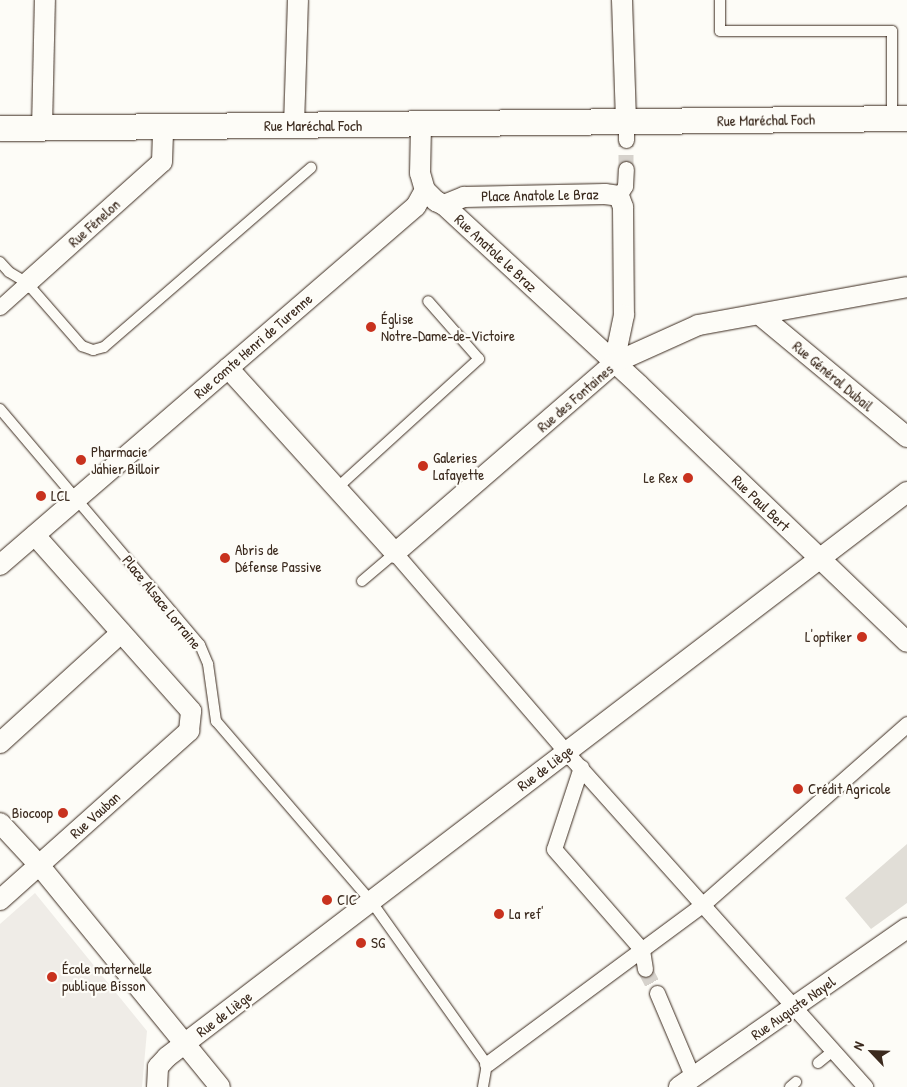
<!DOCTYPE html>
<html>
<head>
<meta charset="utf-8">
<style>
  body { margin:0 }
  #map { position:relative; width:907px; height:1087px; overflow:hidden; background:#fdfcf7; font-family:"Patrick Hand",sans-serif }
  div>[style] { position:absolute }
  .built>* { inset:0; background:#efece7 }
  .green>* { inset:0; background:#e1ded7 }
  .pedestrian-tunnel>* { height:15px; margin-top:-7.5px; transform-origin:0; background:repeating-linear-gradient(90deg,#d6d2cc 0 15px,transparent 0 23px) }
  .roads { filter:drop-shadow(0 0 1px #3b2a1e) drop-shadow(0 0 1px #3b2a1e) }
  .service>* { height:10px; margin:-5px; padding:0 5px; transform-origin:5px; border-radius:5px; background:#fdfcf7 }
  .pedestrian>* { height:15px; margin:-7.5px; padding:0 7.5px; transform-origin:7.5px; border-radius:7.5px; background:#fdfcf7 }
  .minor>* { height:20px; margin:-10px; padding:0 10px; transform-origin:10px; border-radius:10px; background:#fdfcf7 }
  .tertiary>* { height:25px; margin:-12.5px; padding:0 12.5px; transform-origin:12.5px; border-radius:12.5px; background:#fdfcf7 }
  .dots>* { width:14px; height:14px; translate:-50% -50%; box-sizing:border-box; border:2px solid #fdfcf7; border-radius:50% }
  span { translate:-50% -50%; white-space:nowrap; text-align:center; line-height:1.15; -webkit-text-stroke:4.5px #fdfcf7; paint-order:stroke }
  .street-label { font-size:15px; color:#3b2a1e }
  .poi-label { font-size:15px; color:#3b2a1e }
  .left { translate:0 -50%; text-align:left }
  .right { translate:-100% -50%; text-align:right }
  .north { position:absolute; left:847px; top:1027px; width:50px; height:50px; -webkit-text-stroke:4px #fdfcf7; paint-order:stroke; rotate:294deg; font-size:14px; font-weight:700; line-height:20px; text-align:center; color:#3b2a1e }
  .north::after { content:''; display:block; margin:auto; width:18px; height:22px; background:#3b2a1e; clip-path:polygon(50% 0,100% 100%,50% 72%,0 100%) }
</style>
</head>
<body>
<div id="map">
  <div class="built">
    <i style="clip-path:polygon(35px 893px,147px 1031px,142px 1087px,0 1087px,0 924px)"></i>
  </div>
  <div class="green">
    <i style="clip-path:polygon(907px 844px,907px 903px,871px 929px,845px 898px)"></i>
  </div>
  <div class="pedestrian-tunnel">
    <i style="left:626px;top:169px;width:29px;rotate:-90deg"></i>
    <i style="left:645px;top:969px;width:27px;rotate:63deg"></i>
  </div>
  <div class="roads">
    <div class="service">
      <i style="left:720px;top:0;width:31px;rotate:90deg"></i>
      <i style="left:720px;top:31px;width:172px"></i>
      <i style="left:892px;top:31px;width:86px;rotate:90deg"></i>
      <i style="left:0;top:262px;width:13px;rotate:48deg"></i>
      <i style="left:9px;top:272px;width:21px;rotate:31deg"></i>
      <i style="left:27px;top:283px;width:84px;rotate:48.9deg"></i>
      <i style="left:82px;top:346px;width:12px;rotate:20deg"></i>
      <i style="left:93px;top:350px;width:11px;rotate:-15deg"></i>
      <i style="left:104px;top:347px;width:274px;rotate:-40.9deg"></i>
      <i style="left:0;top:409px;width:309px;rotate:49.7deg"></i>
      <i style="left:200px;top:645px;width:21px;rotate:67deg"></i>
      <i style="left:208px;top:664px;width:58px;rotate:82deg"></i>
      <i style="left:216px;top:721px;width:238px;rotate:49.3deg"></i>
      <i style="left:371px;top:901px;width:200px;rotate:54.6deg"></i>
      <i style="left:487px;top:1064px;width:23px;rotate:100deg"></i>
      <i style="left:337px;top:488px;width:192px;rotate:-42.3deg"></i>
      <i style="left:479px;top:359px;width:77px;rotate:-131.3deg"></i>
      <i style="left:362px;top:581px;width:43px;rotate:-40.3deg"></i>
      <i style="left:818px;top:1063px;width:19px;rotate:-39deg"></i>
      <i style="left:790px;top:1087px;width:8px;rotate:-40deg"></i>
    </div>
    <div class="pedestrian">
      <i style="left:626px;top:122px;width:18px;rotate:90deg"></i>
      <i style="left:619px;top:196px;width:12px;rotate:-59deg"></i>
      <i style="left:625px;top:186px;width:17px;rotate:-87deg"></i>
      <i style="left:0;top:307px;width:36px;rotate:-42deg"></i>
      <i style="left:395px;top:553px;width:262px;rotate:49.3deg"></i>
      <i style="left:566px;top:752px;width:449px;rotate:48.2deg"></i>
      <i style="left:581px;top:767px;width:86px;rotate:108.2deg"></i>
      <i style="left:554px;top:849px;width:134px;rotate:48.9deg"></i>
      <i style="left:642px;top:950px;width:19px;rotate:81deg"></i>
      <i style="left:657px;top:993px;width:92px;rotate:67deg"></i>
      <i style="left:487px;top:1064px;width:269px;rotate:-36.5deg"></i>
      <i style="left:703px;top:904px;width:272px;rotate:-41.4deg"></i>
    </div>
    <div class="minor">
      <i style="left:622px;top:0;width:122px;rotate:88.1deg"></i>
      <i style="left:294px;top:126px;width:126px;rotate:-88.2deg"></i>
      <i style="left:421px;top:126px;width:47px;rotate:91.2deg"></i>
      <i style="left:420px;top:173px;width:18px;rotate:74deg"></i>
      <i style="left:425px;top:190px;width:16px;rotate:45deg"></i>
      <i style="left:436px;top:201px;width:9px;rotate:27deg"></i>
      <i style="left:444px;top:205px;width:265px;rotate:42.7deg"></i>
      <i style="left:639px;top:385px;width:371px;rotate:43.8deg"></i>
      <i style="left:42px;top:128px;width:128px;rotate:-88.7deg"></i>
      <i style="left:444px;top:205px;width:22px;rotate:-22deg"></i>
      <i style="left:464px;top:197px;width:141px;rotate:-1.2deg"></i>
      <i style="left:605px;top:194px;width:14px;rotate:8deg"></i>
      <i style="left:619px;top:196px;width:12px;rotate:70deg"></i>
      <i style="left:623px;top:207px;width:108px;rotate:89.5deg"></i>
      <i style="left:624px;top:315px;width:49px;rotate:101.8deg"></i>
      <i style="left:27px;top:283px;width:181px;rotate:-41.9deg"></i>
      <i style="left:162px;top:162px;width:35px;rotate:-88deg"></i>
      <i style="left:760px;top:315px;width:191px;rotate:39.7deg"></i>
      <i style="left:228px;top:368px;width:249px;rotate:47.9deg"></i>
      <i style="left:395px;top:553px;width:290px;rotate:-40.9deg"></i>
      <i style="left:614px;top:363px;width:92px;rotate:-24.3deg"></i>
      <i style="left:698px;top:325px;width:212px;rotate:-10.3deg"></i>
      <i style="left:0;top:565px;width:549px;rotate:-40.79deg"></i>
      <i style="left:416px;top:206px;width:18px;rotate:-61deg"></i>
      <i style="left:0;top:743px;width:164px;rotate:-42.3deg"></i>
      <i style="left:0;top:823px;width:57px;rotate:47.1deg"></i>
      <i style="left:39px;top:865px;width:286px;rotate:50.8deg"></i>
      <i style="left:0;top:900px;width:254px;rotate:-41.8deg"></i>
      <i style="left:189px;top:731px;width:20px;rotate:-84deg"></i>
      <i style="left:191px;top:711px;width:235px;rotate:-131.6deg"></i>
      <i style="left:157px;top:1087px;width:20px;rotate:-87deg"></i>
      <i style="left:158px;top:1067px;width:13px;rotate:-48deg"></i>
      <i style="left:167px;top:1057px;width:931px;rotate:-37.36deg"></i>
      <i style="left:679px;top:1087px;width:278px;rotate:-34.9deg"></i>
    </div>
    <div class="tertiary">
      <i style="left:0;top:128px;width:907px;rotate:-0.63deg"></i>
    </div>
  </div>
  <div class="dots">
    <i style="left:371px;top:327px;background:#c8321e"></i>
    <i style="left:81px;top:460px;background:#c8321e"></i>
    <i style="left:423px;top:466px;background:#c8321e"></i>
    <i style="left:688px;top:478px;background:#c8321e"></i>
    <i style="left:41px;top:496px;background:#c8321e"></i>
    <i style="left:225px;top:558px;background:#c8321e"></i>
    <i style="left:862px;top:637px;background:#c8321e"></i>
    <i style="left:798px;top:789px;background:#c8321e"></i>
    <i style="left:63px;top:813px;background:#c8321e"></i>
    <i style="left:327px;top:900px;background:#c8321e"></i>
    <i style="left:499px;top:914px;background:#c8321e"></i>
    <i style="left:361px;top:943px;background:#c8321e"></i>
    <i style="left:52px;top:977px;background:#c8321e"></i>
  </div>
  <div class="street-label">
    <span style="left:766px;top:120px;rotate:-1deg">Rue Maréchal Foch</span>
    <span style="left:313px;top:126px">Rue Maréchal Foch</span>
    <span style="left:540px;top:195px;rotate:-1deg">Place Anatole Le Braz</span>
    <span style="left:94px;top:223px;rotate:-42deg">Rue Fénelon</span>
    <span style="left:496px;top:253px;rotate:43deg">Rue Anatole le Braz</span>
    <span style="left:253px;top:346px;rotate:-41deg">Rue comte Henri de Turenne</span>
    <span style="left:833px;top:376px;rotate:40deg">Rue Général Dubail</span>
    <span style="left:575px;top:398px;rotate:-41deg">Rue des Fontaines</span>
    <span style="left:761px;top:503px;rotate:44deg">Rue Paul Bert</span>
    <span style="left:162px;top:602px;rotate:51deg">Place Alsace Lorraine</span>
    <span style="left:545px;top:768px;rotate:-37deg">Rue de Liège</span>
    <span style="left:95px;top:815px;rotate:-42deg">Rue Vauban</span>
    <span style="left:793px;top:1008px;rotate:-35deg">Rue Auguste Nayel</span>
    <span style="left:224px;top:1014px;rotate:-37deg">Rue de Liège</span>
  </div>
  <div class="poi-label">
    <span class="left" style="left:381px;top:327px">Église<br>Notre-Dame-de-Victoire</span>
    <span class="left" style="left:91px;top:460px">Pharmacie<br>Jahier Billoir</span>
    <span class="left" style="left:433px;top:466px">Galeries<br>Lafayette</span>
    <span class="right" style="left:678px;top:478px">Le Rex</span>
    <span class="left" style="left:51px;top:496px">LCL</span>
    <span class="left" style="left:235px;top:558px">Abris de<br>Défense Passive</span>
    <span class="right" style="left:852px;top:637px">L'optiker</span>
    <span class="left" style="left:808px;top:789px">Crédit Agricole</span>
    <span class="right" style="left:53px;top:813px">Biocoop</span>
    <span class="left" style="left:337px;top:900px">CIC</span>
    <span class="left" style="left:509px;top:914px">La ref'</span>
    <span class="left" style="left:371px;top:943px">SG</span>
    <span class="left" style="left:62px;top:977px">École maternelle<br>publique Bisson</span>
  </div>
  <div class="north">N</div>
</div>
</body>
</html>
